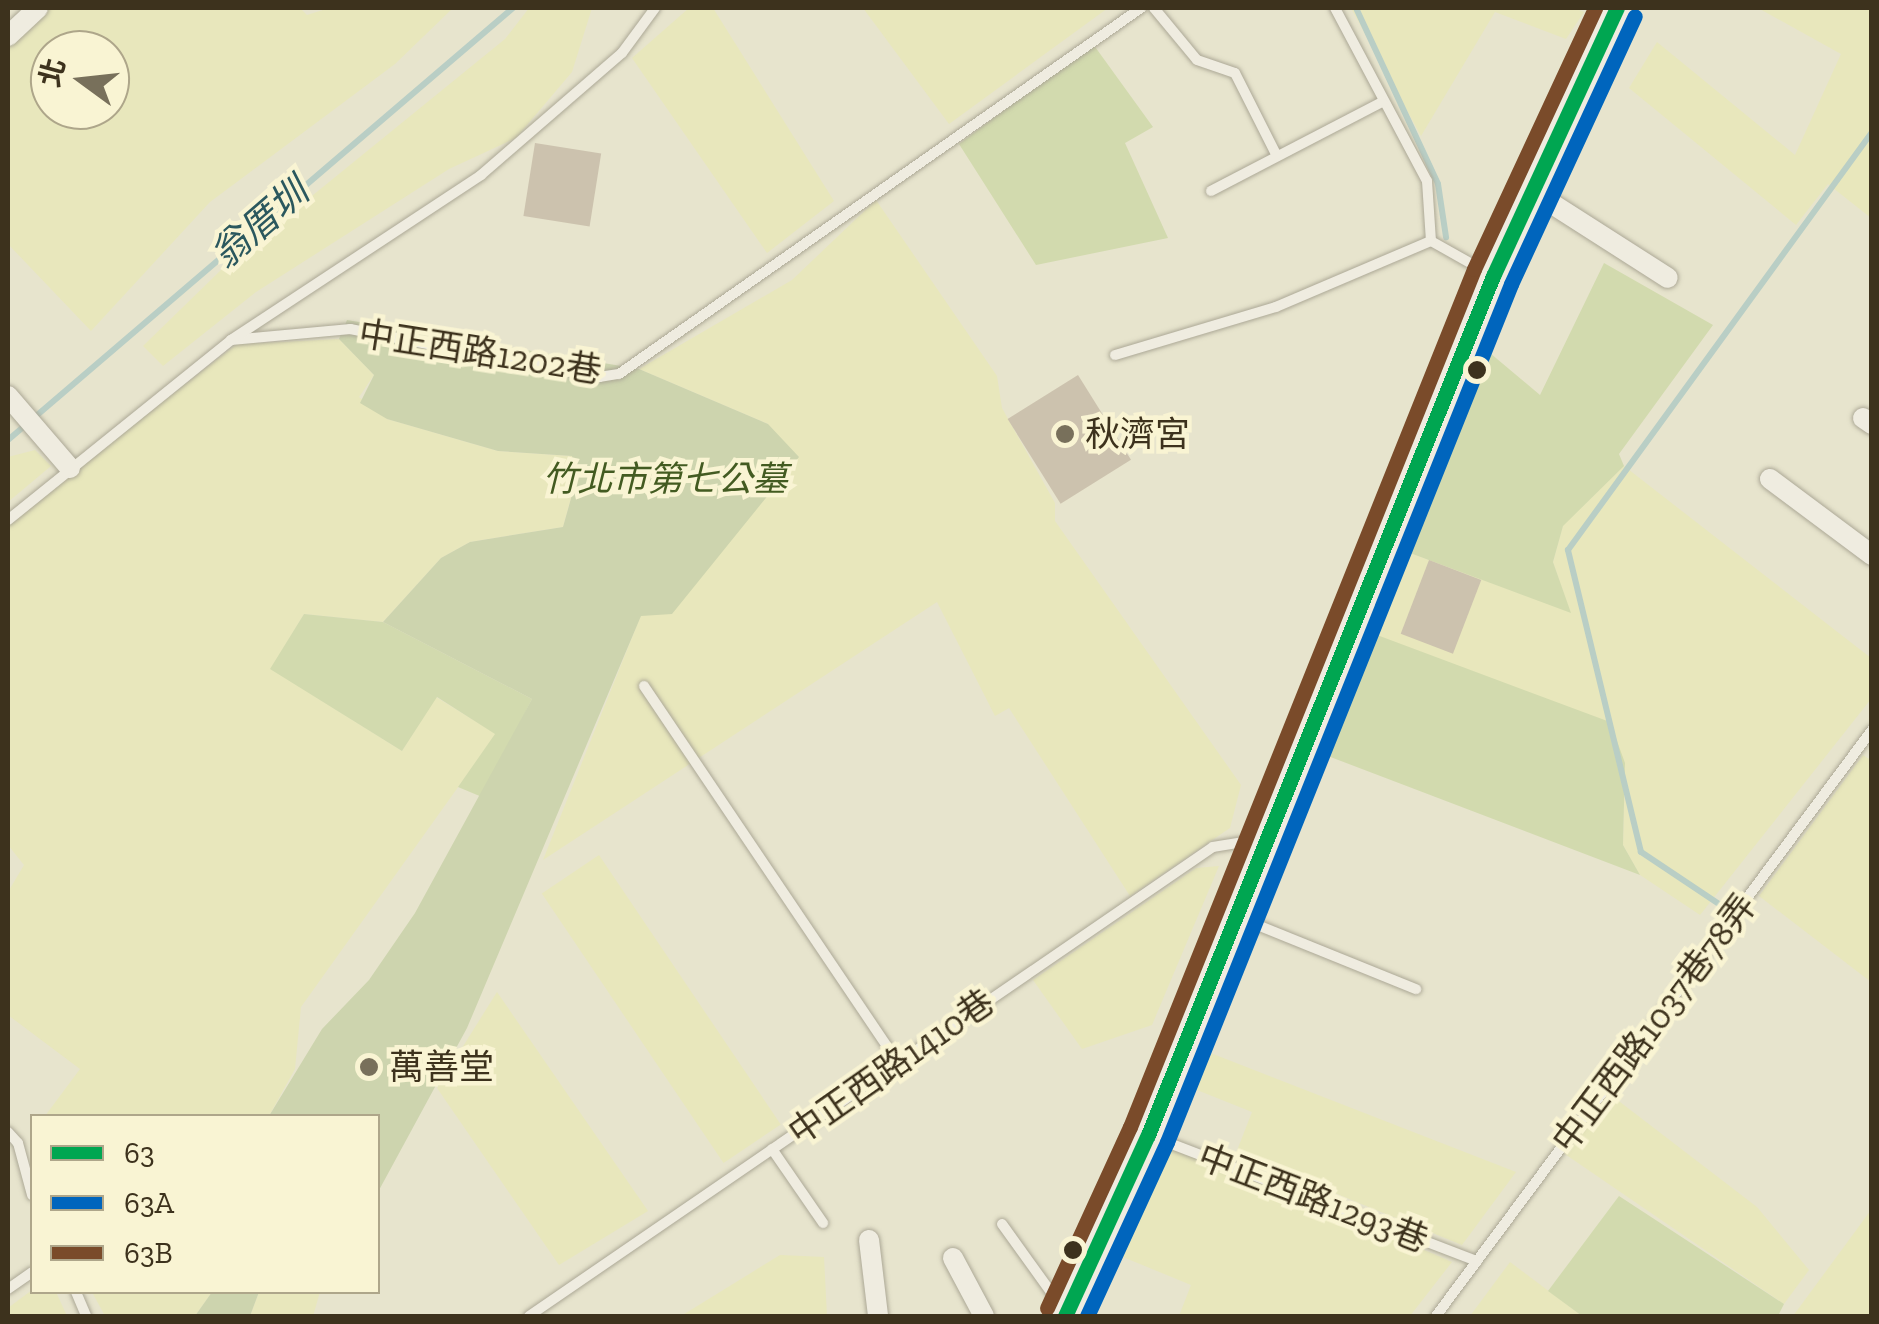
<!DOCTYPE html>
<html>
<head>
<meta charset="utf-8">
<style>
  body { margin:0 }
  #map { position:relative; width:1879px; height:1324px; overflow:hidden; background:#e7e4cd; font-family:"Zilla Slab","Noto Sans TC",serif }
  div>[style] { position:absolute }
  .farmland>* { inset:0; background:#e8e7bc; transform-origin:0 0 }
  .green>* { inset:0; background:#d2daae }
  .cemetery>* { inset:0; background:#cdd4ae }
  .stream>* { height:6px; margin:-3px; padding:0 3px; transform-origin:3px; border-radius:3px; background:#b9cec5 }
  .building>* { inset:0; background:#ccc2ae; transform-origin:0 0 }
  .roads { filter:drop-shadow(0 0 2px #aca896) drop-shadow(0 0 2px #aca896) }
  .service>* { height:10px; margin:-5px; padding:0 5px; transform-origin:5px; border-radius:5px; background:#efece0 }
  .minor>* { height:20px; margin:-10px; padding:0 10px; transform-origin:10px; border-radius:10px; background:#efece0 }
  .secondary>* { height:30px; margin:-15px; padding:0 15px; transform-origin:15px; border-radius:15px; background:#efece0 }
  .bus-1>* { height:15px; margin:-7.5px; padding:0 7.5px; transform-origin:7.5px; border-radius:7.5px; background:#00a651 }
  .bus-2>* { height:15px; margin:-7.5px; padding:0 7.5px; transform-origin:7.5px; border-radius:7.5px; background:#0065bd }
  .bus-3>* { height:15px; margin:-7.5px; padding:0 7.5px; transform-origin:7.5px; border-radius:7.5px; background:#7a4b2a }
  .dots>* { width:28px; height:28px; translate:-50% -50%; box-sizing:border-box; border:5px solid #f9f4d3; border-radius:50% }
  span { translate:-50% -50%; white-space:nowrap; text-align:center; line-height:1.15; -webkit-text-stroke:9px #f9f4d3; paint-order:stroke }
  .street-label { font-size:35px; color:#3d321d }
  .poi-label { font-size:35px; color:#3d321d }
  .left { translate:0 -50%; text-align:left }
  .park-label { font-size:35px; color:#435b21; font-style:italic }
  .water-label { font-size:38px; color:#2b585e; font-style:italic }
  .frame { position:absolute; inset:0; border:10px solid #3d321d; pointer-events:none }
  .legend { position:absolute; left:30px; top:1114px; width:350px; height:180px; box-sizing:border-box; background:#f9f4d3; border:2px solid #aea68a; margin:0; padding:12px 18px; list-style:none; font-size:30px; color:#3d321d }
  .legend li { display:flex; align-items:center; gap:20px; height:50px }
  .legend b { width:50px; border:2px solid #aea68a }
  .north { position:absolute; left:30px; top:30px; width:100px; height:100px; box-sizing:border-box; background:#f9f4d3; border:2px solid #aea68a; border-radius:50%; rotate:285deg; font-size:28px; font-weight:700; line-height:40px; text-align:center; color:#3d321d }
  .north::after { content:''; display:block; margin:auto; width:35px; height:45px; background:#78705b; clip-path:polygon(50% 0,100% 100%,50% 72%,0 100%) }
</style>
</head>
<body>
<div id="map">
  <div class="farmland">
    <i style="clip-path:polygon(evenodd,46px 8px,300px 8px,307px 15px,329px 8px,453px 8px,395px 64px,210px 202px,91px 331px,8px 244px,8px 43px,46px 8px,50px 50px,110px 50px,110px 110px,50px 110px,50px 50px)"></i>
    <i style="clip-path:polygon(529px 8px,592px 8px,572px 72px,516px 138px,449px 169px,256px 292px,163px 366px,143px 346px,222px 269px,505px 39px)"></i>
    <i style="clip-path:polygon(689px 8px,713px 8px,834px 201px,767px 253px,632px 58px)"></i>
    <i style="clip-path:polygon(863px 8px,1108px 8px,949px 124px)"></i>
    <i style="clip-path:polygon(1351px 8px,1574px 8px,1584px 12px,1566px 39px,1495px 12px,1421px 136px)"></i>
    <i style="clip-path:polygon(1758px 8px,1871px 8px,1871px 218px,1828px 184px,1796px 225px,1629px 88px,1657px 42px,1795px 155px,1841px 54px)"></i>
    <i style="clip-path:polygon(876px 200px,997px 376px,1002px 408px,1055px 503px,1055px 521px,1241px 785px,1230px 828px,1130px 896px,1009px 708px,995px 716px,937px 602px,543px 860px,641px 615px,768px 424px,639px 369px,792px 280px)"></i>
    <i style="clip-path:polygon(339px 339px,374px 375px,359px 397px,387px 419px,498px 451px,572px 456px,577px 477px,563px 527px,470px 542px,441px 558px,383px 622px,304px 614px,271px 669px,402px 751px,436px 697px,496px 734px,301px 1007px,295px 1069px,269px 1116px,45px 1116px,80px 1069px,8px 1015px,8px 892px,24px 865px,8px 845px,8px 522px,237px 344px)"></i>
    <i style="clip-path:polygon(35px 450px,51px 466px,8px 502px,8px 457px)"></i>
    <i style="clip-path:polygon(1624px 466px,1871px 658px,1871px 699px,1700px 915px,1640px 875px,1623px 845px,1625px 763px,1369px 632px,1402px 550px,1570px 612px,1553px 562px,1563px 525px)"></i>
    <i style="clip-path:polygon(1863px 755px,1872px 761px,1871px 982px,1759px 896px)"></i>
    <i style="left:599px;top:855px;width:325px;height:69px;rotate:56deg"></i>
    <i style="clip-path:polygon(1219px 866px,1152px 1025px,1082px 1049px,1033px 980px,1196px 868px)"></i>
    <i style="clip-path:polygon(497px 992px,648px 1211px,559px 1265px,437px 1088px)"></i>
    <i style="clip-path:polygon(1208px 1052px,1516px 1172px,1462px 1245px,1236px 1153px,1252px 1112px,1182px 1084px)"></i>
    <i style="clip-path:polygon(1607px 1092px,1757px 1207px,1809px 1270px,1784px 1304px,1559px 1150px)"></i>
    <i style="clip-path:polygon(1163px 1136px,1452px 1262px,1410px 1316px,1179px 1316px,1191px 1285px,1118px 1255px)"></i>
    <i style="clip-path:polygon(1871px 1210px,1871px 1316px,1793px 1316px)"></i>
    <i style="clip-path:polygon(780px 1255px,824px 1257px,827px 1316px,681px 1316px)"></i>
    <i style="clip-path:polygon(1510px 1262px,1582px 1316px,1470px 1316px)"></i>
    <i style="clip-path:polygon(32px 1290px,56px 1292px,67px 1316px,8px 1316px,8px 1308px)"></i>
    <i style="clip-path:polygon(92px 1292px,212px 1292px,195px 1316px,105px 1316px)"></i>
    <i style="clip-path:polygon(259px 1292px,320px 1292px,313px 1316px,250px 1316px)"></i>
  </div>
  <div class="green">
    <i style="clip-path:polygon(1093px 44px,1153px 127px,1125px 143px,1168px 238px,1036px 265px,959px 144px)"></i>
    <i style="clip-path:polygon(1604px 263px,1713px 325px,1619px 454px,1624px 466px,1563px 526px,1553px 562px,1571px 613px,1402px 550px,1484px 348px,1540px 395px)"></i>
    <i style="clip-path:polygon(304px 614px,383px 622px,532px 699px,482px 797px,458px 787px,495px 734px,437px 697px,402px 751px,270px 669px)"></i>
    <i style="clip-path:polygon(1369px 632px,1610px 722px,1625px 763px,1623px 845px,1640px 875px,1320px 753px)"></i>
    <i style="clip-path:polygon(1619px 1196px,1784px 1304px,1778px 1316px,1582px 1316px,1548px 1291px)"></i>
  </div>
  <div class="cemetery">
    <i style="clip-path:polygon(347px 320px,639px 369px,768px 424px,799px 457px,672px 614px,641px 616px,467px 1028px,378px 1192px,378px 1116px,269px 1116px,322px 1029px,369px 980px,415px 913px,532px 699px,383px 622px,441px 558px,470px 542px,563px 527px,577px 477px,572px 456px,498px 451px,387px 419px,360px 403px,374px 375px,339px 339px)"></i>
    <i style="clip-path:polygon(212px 1292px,259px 1292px,250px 1316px,195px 1316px)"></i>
  </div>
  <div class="stream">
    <i style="left:1356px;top:8px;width:194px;rotate:65deg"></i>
    <i style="left:1438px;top:184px;width:54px;rotate:81.4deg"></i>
    <i style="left:1629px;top:25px;width:19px;rotate:-65deg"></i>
    <i style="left:8px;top:440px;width:665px;rotate:-40.55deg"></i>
    <i style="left:1719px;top:904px;width:94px;rotate:-146.3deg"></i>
    <i style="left:1641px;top:852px;width:311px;rotate:-103.6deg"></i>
    <i style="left:1568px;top:550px;width:517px;rotate:-53.97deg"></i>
  </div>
  <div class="building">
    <i style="left:535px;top:143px;width:67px;height:74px;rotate:9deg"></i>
    <i style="left:1078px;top:375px;width:100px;height:83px;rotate:58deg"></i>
    <i style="left:1429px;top:560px;width:56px;height:79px;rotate:21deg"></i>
  </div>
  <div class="roads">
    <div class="service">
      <i style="left:1154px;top:8px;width:67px;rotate:50.4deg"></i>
      <i style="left:1197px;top:60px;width:40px;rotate:18.9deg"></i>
      <i style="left:1235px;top:73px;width:93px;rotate:63.2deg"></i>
      <i style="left:1335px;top:8px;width:196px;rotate:62deg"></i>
      <i style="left:1427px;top:181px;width:60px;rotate:86.2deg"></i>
      <i style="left:1431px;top:241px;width:65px;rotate:29.3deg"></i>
      <i style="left:1211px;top:191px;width:193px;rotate:-27.5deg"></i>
      <i style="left:231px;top:340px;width:120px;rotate:-5.3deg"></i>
      <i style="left:350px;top:329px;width:254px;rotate:10.9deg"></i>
      <i style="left:599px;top:377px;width:20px;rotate:-9deg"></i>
      <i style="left:619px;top:374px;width:638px;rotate:-35.04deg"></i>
      <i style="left:1115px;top:355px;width:168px;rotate:-16.6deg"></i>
      <i style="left:1276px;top:307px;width:168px;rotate:-23.1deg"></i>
      <i style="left:8px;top:520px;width:287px;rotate:-38.9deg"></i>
      <i style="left:231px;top:340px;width:300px;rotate:-33.4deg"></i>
      <i style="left:481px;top:175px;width:186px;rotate:-40.9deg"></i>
      <i style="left:622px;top:53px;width:56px;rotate:-53.7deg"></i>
      <i style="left:644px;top:686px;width:454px;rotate:56deg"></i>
      <i style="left:1240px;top:918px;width:190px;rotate:22deg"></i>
      <i style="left:8px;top:1132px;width:15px;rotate:48deg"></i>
      <i style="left:18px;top:1143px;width:54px;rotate:74.9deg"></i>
      <i style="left:1151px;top:1136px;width:349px;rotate:21deg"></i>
      <i style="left:772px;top:1149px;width:90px;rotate:55.4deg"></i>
      <i style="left:1002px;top:1224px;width:105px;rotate:54.3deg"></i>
      <i style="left:8px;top:1289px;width:29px;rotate:-35deg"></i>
      <i style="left:76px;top:1292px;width:26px;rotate:67deg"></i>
      <i style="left:529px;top:1316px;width:829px;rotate:-34.44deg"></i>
      <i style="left:1213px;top:847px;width:50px;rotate:-9.3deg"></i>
      <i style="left:1436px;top:1316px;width:730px;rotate:-53.35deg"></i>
    </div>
    <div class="minor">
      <i style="left:8px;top:36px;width:41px;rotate:-43deg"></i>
      <i style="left:1532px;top:191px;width:161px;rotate:32.6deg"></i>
      <i style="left:8px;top:396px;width:95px;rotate:49.3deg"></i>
      <i style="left:1863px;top:418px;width:11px;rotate:34deg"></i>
      <i style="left:1770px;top:479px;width:127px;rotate:36.7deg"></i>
      <i style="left:869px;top:1240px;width:77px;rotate:83.2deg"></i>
      <i style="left:953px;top:1258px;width:66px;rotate:61.9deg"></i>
    </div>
    <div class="secondary">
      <i style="left:1065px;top:1316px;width:199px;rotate:-65.4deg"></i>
      <i style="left:1148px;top:1135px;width:926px;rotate:-68.12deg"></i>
      <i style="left:1493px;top:276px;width:295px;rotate:-65.2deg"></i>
    </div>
  </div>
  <div class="bus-1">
    <i style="left:1065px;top:1316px;width:199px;rotate:-65.4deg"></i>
    <i style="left:1148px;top:1135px;width:926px;rotate:-68.12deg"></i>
    <i style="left:1493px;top:276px;width:295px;rotate:-65.2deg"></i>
  </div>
  <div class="bus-2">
    <i style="left:1087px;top:1316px;width:192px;rotate:-65.3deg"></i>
    <i style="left:1167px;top:1142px;width:924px;rotate:-68.15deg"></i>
    <i style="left:1511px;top:284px;width:295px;rotate:-65.2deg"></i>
  </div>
  <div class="bus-3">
    <i style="left:1047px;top:1308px;width:199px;rotate:-65.4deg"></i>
    <i style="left:1130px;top:1127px;width:924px;rotate:-68.15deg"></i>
    <i style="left:1474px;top:269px;width:288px;rotate:-65.1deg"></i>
  </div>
  <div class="dots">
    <i style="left:1477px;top:370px;background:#3d321d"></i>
    <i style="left:1065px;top:434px;background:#78705b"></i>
    <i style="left:369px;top:1067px;background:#78705b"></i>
    <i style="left:1073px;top:1250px;background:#3d321d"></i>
  </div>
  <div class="street-label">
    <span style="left:480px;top:352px;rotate:9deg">中正西路1202巷</span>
    <span style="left:1654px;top:1023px;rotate:-53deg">中正西路1037巷78弄</span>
    <span style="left:891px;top:1067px;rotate:-35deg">中正西路1410巷</span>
    <span style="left:1313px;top:1198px;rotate:21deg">中正西路1293巷</span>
  </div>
  <div class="poi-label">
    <span class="left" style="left:1085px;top:434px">秋濟宮</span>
    <span class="left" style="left:389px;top:1067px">萬善堂</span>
  </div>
  <div class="park-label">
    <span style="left:665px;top:479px">竹北市第七公墓</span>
  </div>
  <div class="water-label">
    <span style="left:260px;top:224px;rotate:-41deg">翁厝圳</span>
  </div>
  <div class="frame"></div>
  <ul class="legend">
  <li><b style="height:12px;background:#00a651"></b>63</li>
  <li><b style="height:12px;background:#0065bd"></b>63A</li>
  <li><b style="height:12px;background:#7a4b2a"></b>63B</li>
  </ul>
  <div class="north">北</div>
</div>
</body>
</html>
